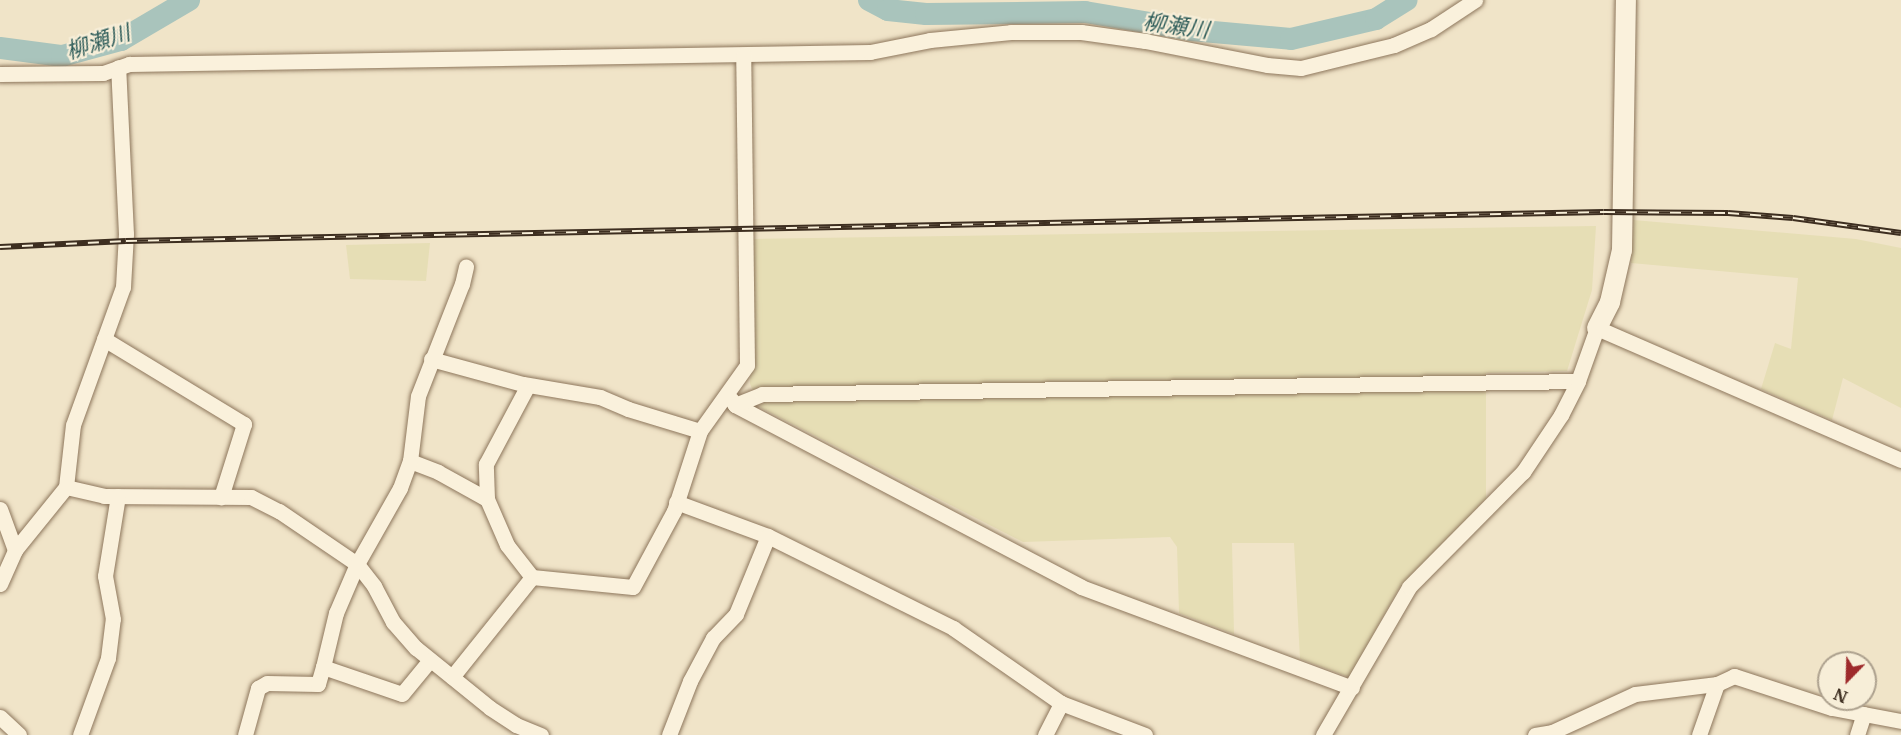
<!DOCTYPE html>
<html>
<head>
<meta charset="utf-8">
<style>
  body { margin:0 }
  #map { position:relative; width:1901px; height:735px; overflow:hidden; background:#f0e4c8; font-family:Merriweather,"Noto Sans JP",serif }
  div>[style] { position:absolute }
  .farmland>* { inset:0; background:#e6deb5 }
  .river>* { height:22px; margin:-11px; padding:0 11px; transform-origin:11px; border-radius:11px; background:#a9c4bc }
  .roads { filter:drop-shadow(0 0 2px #8d765c) drop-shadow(0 0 2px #8d765c) }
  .minor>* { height:15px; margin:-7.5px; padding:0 7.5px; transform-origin:7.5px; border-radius:7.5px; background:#faf1dc }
  .tertiary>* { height:20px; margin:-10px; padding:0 10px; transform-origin:10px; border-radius:10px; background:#faf1dc }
  .rail>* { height:6px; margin-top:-3px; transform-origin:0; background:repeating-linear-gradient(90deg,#f7eed8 0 11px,#3d2e20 0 22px); box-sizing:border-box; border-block:2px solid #3d2e20 }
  span { translate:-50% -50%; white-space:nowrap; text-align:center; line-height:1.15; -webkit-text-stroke:4.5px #f7eed8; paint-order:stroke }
  .water-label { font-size:22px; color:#2f5d5a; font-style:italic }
  .north { position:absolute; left:1817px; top:651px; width:60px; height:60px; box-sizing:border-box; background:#f7eed8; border:2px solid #ada18e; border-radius:50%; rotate:203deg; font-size:16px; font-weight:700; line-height:24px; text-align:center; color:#3d2e20 }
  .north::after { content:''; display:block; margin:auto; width:21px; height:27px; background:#9e2a2b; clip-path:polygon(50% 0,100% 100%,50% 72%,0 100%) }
</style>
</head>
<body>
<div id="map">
  <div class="farmland">
    <i style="clip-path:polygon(1633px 220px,1856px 239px,1901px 248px,1901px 408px,1843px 378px,1832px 420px,1761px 389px,1775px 343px,1791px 349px,1798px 278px,1631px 263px)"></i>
    <i style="clip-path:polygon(1596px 226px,1592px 290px,1567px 371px,1486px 373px,1486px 499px,1400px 587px,1349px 677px,1300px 659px,1294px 543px,1232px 543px,1234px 634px,1179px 613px,1177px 547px,1170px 537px,1023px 542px,761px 408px,750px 384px,752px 239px)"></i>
    <i style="clip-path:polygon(430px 243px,426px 281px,350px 279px,346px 245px)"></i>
  </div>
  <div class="river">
    <i style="left:869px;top:0;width:21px;rotate:28deg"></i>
    <i style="left:888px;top:10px;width:38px;rotate:6deg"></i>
    <i style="left:926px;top:14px;width:159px;rotate:-0.7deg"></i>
    <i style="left:1085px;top:12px;width:108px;rotate:9.6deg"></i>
    <i style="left:1191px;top:30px;width:100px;rotate:5.1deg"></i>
    <i style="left:1291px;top:39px;width:87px;rotate:-13.2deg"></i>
    <i style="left:1376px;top:19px;width:36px;rotate:-32deg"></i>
    <i style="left:0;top:48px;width:63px;rotate:7.4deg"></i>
    <i style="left:62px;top:56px;width:61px;rotate:-15.2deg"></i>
    <i style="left:121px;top:40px;width:79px;rotate:-30.5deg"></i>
  </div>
  <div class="roads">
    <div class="minor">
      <i style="left:0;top:74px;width:103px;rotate:-0.6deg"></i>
      <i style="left:103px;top:73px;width:28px;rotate:-19deg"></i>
      <i style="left:129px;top:64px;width:741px;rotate:-0.93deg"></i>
      <i style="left:870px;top:52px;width:61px;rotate:-11.3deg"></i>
      <i style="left:930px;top:40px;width:81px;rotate:-5.6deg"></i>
      <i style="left:1011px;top:32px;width:70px"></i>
      <i style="left:1081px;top:32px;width:65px;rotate:8deg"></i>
      <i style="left:1145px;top:41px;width:124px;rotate:11.1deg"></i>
      <i style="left:1267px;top:65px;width:34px;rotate:5deg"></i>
      <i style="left:1301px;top:68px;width:96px;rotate:-13.9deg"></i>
      <i style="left:1394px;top:45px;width:40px;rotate:-23.4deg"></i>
      <i style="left:1431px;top:29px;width:53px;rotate:-33.4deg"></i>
      <i style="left:104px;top:339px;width:164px;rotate:31.3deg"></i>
      <i style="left:244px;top:424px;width:77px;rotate:107.5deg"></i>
      <i style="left:431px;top:359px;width:95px;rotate:15.2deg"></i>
      <i style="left:523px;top:384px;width:78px;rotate:9.6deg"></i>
      <i style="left:600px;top:397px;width:30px;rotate:23deg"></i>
      <i style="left:628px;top:409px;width:75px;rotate:17deg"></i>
      <i style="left:731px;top:399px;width:7px;rotate:56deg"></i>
      <i style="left:735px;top:405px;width:391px;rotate:27.7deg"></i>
      <i style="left:1081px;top:587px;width:289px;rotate:20.4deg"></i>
      <i style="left:735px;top:405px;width:29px;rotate:-22deg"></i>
      <i style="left:762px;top:394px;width:816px;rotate:-0.91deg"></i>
      <i style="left:410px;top:461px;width:30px;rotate:21deg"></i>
      <i style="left:438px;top:472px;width:56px;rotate:28.9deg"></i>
      <i style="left:487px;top:499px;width:50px;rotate:66.5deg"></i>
      <i style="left:507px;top:545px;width:41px;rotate:52deg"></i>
      <i style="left:532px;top:577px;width:101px;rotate:5.7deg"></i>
      <i style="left:633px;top:587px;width:86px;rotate:-61.7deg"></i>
      <i style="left:674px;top:511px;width:84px;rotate:-72deg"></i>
      <i style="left:700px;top:431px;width:81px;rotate:-54.5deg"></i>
      <i style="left:747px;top:365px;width:310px;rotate:-90.7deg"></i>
      <i style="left:66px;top:487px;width:39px;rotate:13deg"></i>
      <i style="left:104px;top:496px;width:147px;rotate:0.4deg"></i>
      <i style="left:251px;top:497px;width:31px;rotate:27deg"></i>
      <i style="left:279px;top:511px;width:94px;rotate:34.2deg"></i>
      <i style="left:357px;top:564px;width:28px;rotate:52deg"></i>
      <i style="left:374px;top:586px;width:41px;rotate:62.2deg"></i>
      <i style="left:393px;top:622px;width:35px;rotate:49deg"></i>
      <i style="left:416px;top:648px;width:95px;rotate:39deg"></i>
      <i style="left:490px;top:708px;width:31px;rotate:33deg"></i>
      <i style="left:516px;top:725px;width:27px;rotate:22deg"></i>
      <i style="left:487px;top:499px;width:35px;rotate:-92deg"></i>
      <i style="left:486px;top:464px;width:89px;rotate:-62deg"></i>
      <i style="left:676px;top:502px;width:98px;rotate:20.3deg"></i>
      <i style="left:768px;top:536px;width:207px;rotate:26.4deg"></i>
      <i style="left:953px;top:628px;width:131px;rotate:34.8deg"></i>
      <i style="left:1061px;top:703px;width:90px;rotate:20.9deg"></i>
      <i style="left:0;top:509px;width:44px;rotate:69.9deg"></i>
      <i style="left:0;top:584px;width:37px;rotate:-66deg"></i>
      <i style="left:15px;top:550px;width:81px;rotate:-51deg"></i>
      <i style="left:66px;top:487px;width:62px;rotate:-83.6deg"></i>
      <i style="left:73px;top:425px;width:147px;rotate:-70.1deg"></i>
      <i style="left:123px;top:287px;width:53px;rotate:-86.8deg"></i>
      <i style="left:126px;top:234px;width:167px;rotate:-92.7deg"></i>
      <i style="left:323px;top:667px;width:56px;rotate:-76.5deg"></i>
      <i style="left:336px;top:613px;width:53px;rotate:-66.8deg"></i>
      <i style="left:357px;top:564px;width:87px;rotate:-60.5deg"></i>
      <i style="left:400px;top:488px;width:29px;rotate:-70deg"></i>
      <i style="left:410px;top:461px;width:65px;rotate:-83deg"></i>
      <i style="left:418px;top:396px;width:120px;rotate:-68.6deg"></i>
      <i style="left:462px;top:284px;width:18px;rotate:-77deg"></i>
      <i style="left:452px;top:677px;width:128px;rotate:-51.3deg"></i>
      <i style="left:0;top:717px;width:26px;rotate:43deg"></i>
      <i style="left:80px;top:735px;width:82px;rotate:-70deg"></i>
      <i style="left:108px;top:658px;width:39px;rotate:-83deg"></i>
      <i style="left:113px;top:619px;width:44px;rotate:-100.5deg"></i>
      <i style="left:105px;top:576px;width:81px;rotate:-80.8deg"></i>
      <i style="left:245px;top:735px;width:49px;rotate:-74.5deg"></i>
      <i style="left:258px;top:688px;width:10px;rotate:-29deg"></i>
      <i style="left:267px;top:683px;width:51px;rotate:1.1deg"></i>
      <i style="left:318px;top:684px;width:18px;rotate:-74deg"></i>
      <i style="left:323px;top:667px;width:83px;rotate:18.9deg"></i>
      <i style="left:402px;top:694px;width:44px;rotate:-50.5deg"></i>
      <i style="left:669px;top:735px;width:58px;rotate:-68.7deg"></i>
      <i style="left:690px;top:681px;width:49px;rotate:-61.9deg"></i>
      <i style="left:713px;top:638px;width:33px;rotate:-46deg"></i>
      <i style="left:736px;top:614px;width:84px;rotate:-67.7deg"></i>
      <i style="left:1045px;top:735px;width:36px;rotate:-63deg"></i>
      <i style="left:1323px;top:735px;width:171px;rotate:-59.8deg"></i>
      <i style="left:1409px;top:587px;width:162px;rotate:-45.3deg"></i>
      <i style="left:1523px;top:472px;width:69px;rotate:-56.3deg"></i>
      <i style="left:1561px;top:415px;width:38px;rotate:-63deg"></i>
      <i style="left:1578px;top:381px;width:56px;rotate:-70.3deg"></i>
      <i style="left:1597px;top:328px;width:331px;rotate:23.5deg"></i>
      <i style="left:1535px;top:735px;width:17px;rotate:-10deg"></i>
      <i style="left:1552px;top:732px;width:91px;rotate:-24.6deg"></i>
      <i style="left:1635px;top:694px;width:83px;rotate:-7deg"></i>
      <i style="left:1717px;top:684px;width:19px;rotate:-25deg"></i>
      <i style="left:1734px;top:676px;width:103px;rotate:18.1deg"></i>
      <i style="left:1832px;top:708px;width:70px;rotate:10.7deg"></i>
      <i style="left:1699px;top:735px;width:54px;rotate:-70.6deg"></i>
      <i style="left:1857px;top:735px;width:22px;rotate:-72deg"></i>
    </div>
    <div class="tertiary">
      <i style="left:1597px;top:328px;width:29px;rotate:-63deg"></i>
      <i style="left:1610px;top:302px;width:53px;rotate:-77deg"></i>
      <i style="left:1622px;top:250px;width:250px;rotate:-89.1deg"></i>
    </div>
  </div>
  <div class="rail">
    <i style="left:0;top:247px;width:126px;rotate:-2.7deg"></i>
    <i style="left:126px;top:241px;width:1478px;rotate:-1.12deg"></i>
    <i style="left:1604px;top:212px;width:124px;rotate:0.5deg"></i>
    <i style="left:1728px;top:213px;width:65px;rotate:4.4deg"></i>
    <i style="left:1793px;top:218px;width:109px;rotate:7.9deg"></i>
  </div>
  <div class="water-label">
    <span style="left:1176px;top:26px;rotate:8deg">柳瀬川</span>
    <span style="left:98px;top:42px;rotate:-18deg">柳瀬川</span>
  </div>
  <div class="north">N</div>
</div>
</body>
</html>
